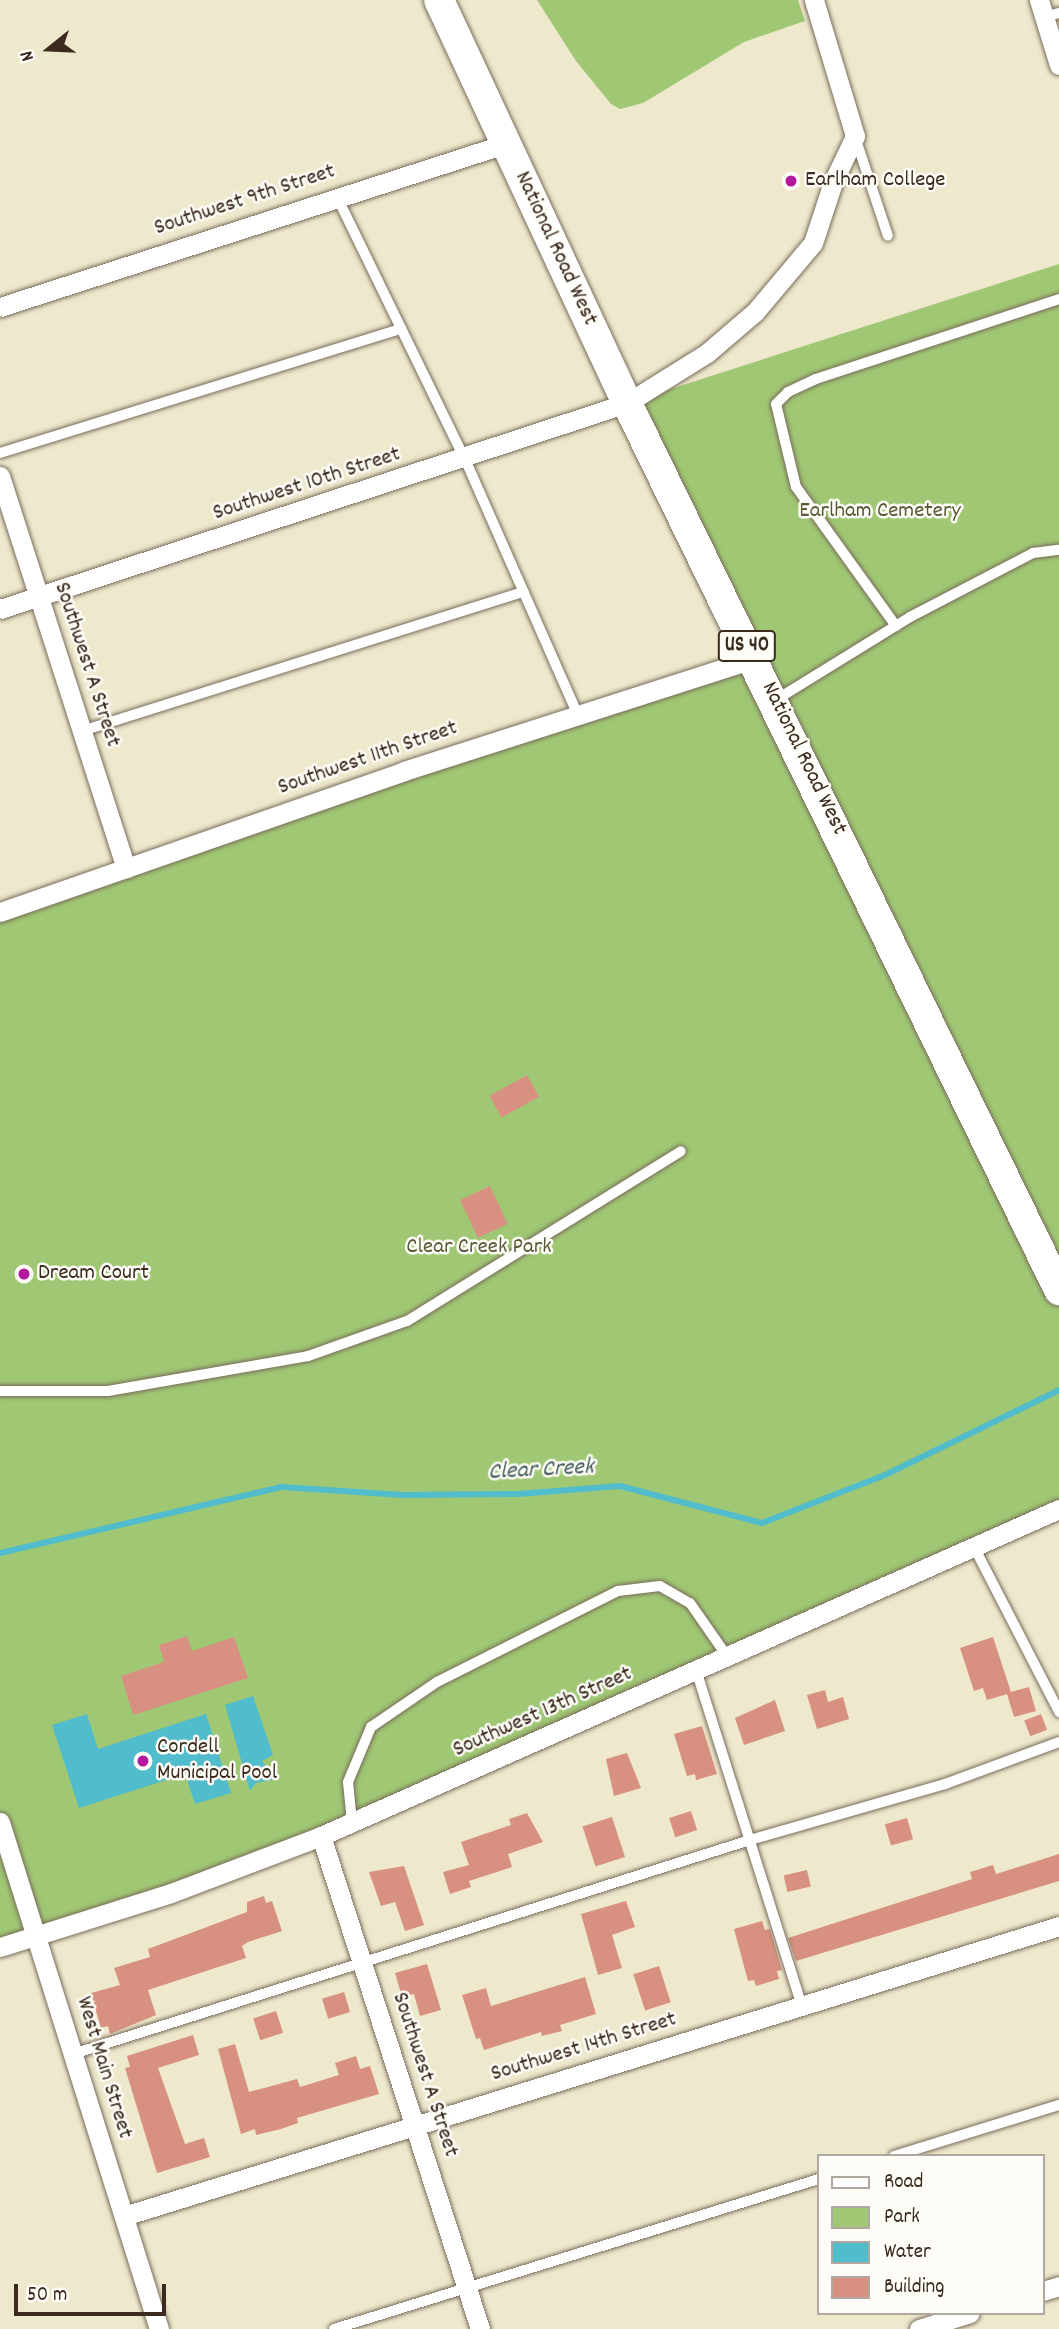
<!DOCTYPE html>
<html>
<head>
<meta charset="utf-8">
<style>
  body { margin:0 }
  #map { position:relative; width:1059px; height:2329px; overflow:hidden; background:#eee8cd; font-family:Dekko,sans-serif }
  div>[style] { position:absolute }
  .green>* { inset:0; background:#a0c874 }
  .water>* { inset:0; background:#50bccc }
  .stream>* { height:6px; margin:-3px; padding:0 3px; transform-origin:3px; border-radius:3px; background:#50bccc }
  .building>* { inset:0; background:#d89181; transform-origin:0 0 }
  .roads { filter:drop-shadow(0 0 2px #7a6c5b) drop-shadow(0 0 2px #7a6c5b) }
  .service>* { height:10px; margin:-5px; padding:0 5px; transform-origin:5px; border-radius:5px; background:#fff }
  .minor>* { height:19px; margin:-9.5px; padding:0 9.5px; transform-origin:9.5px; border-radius:9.5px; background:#fff }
  .primary>* { height:30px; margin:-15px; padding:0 15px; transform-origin:15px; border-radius:15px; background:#fff }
  .dots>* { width:19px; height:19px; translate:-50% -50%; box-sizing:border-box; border:4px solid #fdfcf7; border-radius:50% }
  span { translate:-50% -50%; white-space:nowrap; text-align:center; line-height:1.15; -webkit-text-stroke:5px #fdfcf7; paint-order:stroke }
  .shield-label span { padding:2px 5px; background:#fdfcf7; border:2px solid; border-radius:5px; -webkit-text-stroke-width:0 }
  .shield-label { font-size:21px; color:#3b2a1e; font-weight:700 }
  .poi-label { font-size:23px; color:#3b2a1e }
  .left { translate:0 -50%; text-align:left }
  .street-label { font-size:23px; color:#3b2a1e }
  .park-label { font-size:23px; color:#595938 }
  .water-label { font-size:24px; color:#425d5b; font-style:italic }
  .legend { position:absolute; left:817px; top:2154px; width:228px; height:161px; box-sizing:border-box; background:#fdfcf7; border:2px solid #afa8a0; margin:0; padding:9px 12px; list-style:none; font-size:21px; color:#3b2a1e }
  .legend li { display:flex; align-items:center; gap:14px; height:35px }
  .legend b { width:35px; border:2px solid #afa8a0 }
  .north { position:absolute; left:14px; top:14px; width:70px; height:70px; -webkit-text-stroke:5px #fdfcf7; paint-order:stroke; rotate:252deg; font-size:19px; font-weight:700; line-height:28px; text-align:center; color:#3b2a1e }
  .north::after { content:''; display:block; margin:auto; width:24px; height:32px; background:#3b2a1e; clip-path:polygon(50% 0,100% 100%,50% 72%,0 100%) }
  .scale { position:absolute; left:14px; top:2284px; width:152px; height:32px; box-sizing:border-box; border:4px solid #3b2a1e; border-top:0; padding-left:9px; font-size:21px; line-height:24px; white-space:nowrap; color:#3b2a1e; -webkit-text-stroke:5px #fdfcf7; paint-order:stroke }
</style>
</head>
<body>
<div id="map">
  <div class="green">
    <i style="clip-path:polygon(537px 0,798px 0,805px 21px,744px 42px,643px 103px,620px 109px,611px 104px,576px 61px)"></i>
    <i style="clip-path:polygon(1059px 264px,1059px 1509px,321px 1836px,0 1946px,0 912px,753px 659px,627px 403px)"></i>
  </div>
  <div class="water">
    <i style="clip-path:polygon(253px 1696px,273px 1755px,262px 1761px,276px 1779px,256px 1783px,250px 1791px,225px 1705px)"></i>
    <i style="clip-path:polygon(87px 1714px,98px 1749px,206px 1714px,231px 1793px,195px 1804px,185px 1774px,79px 1808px,52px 1725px)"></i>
  </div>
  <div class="stream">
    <i style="left:0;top:1553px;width:290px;rotate:-13.2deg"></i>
    <i style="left:282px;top:1487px;width:121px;rotate:3.8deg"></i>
    <i style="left:403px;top:1495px;width:115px;rotate:-0.5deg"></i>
    <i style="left:518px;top:1494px;width:102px;rotate:-4.5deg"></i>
    <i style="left:620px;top:1486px;width:147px;rotate:14.6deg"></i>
    <i style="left:762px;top:1523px;width:132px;rotate:-21.3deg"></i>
    <i style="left:885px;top:1475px;width:194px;rotate:-26deg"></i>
  </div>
  <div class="building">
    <i style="left:527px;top:1075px;width:25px;height:43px;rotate:61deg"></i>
    <i style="left:490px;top:1186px;width:42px;height:33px;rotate:65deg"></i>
    <i style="clip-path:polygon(187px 1636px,192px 1651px,234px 1637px,248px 1678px,133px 1715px,121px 1676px,164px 1662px,159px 1645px)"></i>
    <i style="clip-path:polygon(993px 1637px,1011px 1692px,1029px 1687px,1036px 1711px,1014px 1717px,1007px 1694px,987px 1700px,983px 1688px,974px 1691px,960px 1648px)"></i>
    <i style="clip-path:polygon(825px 1690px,828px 1702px,843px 1697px,849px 1719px,817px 1729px,807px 1695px)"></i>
    <i style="clip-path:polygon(775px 1700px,785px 1731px,744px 1745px,735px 1718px)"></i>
    <i style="left:1041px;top:1714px;width:17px;height:18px;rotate:69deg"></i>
    <i style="clip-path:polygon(702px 1726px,717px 1774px,696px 1780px,695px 1774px,687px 1776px,674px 1734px)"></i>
    <i style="clip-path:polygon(627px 1753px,641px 1788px,614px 1796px,606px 1759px)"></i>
    <i style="left:691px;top:1811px;width:20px;height:23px;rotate:72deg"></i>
    <i style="clip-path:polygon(527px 1813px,543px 1842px,508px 1854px,512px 1867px,469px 1881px,471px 1887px,450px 1894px,443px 1872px,469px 1865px,461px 1842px,511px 1825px,509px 1819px)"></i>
    <i style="left:612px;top:1817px;width:42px;height:31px;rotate:72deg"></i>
    <i style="left:907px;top:1818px;width:22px;height:23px;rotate:74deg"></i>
    <i style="clip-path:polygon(1059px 1854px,1059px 1881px,796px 1961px,788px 1938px,972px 1879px,970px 1872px,993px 1865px,996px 1874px)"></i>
    <i style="clip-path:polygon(404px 1866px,424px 1925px,405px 1931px,395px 1902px,381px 1906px,369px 1872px)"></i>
    <i style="left:807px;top:1870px;width:17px;height:24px;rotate:77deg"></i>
    <i style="clip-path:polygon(264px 1896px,266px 1903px,272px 1901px,282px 1931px,248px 1942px,242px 1946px,246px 1958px,148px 1990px,156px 2015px,110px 2034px,108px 2026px,101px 2028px,91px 1993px,120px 1985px,114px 1968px,150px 1957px,148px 1949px,247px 1912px,247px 1902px)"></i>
    <i style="clip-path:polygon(626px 1901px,635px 1927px,612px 1935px,622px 1968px,598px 1975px,581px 1914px)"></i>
    <i style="clip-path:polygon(762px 1921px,765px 1930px,770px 1929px,782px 1970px,777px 1971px,779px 1979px,756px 1986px,754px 1980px,748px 1981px,734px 1929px)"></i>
    <i style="clip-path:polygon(427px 1964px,441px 2010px,420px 2016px,414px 1994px,402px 1997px,395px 1973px)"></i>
    <i style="left:659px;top:1966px;width:38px;height:27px;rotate:72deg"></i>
    <i style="clip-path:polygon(585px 1977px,596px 2014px,560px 2025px,562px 2031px,542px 2036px,541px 2032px,484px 2050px,480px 2038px,476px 2039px,462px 1995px,486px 1988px,491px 2006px)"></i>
    <i style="left:344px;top:1992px;width:21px;height:23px;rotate:73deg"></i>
    <i style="left:276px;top:2011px;width:23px;height:24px;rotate:72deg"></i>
    <i style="clip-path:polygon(193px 2035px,199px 2055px,158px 2068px,185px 2144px,204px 2138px,210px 2157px,157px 2173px,125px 2068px,130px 2067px,127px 2056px)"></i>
    <i style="clip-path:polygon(235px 2044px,249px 2092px,297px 2079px,300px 2087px,339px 2075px,335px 2063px,356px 2056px,360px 2069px,370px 2066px,379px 2094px,297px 2118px,298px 2123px,281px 2129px,256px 2135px,255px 2129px,241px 2134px,218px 2049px)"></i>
  </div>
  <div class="roads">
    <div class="service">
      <i style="left:1044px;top:17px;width:16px;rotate:-15deg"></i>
      <i style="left:855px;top:137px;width:104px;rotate:71.6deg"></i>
      <i style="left:337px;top:197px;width:292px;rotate:64deg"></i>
      <i style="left:465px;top:459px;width:280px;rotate:66.2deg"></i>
      <i style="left:0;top:453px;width:420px;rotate:-17.2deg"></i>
      <i style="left:896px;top:626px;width:171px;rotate:-125.7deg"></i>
      <i style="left:796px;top:487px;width:85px;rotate:-103.5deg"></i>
      <i style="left:776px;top:404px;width:17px;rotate:-45deg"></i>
      <i style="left:788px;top:392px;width:31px;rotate:-25deg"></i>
      <i style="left:816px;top:379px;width:256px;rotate:-18.2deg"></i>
      <i style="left:774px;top:701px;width:160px;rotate:-31.7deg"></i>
      <i style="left:910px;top:617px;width:139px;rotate:-27.5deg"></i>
      <i style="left:1033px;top:553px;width:26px;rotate:-7deg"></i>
      <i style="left:82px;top:731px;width:463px;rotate:-17.5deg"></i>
      <i style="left:0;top:1391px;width:108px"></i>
      <i style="left:108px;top:1391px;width:203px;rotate:-9.9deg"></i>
      <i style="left:308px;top:1356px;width:105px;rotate:-19.5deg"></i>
      <i style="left:407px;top:1321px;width:322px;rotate:-31.8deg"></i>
      <i style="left:974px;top:1547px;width:186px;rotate:62.7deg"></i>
      <i style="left:696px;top:1670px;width:352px;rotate:72.5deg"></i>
      <i style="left:352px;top:1822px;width:40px;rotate:-95.7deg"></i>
      <i style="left:348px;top:1782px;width:60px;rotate:-67.3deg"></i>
      <i style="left:371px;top:1727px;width:80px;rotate:-34.3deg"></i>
      <i style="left:437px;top:1682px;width:203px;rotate:-26.7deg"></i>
      <i style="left:618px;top:1591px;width:42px;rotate:-6.8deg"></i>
      <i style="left:660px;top:1586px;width:34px;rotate:30deg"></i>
      <i style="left:690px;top:1603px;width:65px;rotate:55.1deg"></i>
      <i style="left:73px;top:2054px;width:710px;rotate:-17.54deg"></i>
      <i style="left:750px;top:1840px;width:203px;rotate:-16deg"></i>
      <i style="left:945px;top:1784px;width:121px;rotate:-20.2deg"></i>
      <i style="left:894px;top:2156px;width:173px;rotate:-17.2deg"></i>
      <i style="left:334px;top:2329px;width:508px;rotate:-17.19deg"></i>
    </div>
    <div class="minor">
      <i style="left:1039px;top:0;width:68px;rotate:72.9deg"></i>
      <i style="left:0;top:307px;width:531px;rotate:-17.89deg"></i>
      <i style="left:0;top:476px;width:412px;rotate:72.2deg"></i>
      <i style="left:0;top:609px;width:660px;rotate:-18.19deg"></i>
      <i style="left:627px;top:403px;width:94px;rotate:-32deg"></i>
      <i style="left:707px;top:353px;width:63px;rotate:-40.5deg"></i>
      <i style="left:755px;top:312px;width:90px;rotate:-50deg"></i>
      <i style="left:813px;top:243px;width:64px;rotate:-71.8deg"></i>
      <i style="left:833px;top:182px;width:51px;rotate:-64.4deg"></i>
      <i style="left:855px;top:136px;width:142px;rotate:-106.8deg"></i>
      <i style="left:0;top:912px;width:428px;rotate:-19.2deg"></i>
      <i style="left:404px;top:771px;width:367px;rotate:-17.8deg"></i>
      <i style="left:0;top:1822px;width:531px;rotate:72.59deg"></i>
      <i style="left:321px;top:1836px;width:518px;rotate:72.12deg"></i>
      <i style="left:0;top:1947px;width:179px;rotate:-17.5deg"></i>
      <i style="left:171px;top:1893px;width:160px;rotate:-20.8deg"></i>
      <i style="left:321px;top:1836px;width:807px;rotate:-23.9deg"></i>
      <i style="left:124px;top:2216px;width:979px;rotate:-17.23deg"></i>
      <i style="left:1043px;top:2291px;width:17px;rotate:-17deg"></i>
      <i style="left:919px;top:2329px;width:53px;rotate:-17.4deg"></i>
    </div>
    <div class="primary">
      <i style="left:439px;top:0;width:445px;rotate:65deg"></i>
      <i style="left:627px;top:403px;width:987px;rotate:64.03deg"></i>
    </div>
  </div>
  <div class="dots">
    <i style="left:791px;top:181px;background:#b5179e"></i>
    <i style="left:24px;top:1274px;background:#b5179e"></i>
    <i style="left:143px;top:1761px;background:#b5179e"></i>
  </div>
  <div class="shield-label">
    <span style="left:747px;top:646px">US 40</span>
  </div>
  <div class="poi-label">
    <span class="left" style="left:805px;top:181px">Earlham College</span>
    <span class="left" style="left:38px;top:1274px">Dream Court</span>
    <span class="left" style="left:157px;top:1761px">Cordell<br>Municipal Pool</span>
  </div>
  <div class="street-label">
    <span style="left:245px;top:201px;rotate:-18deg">Southwest 9th Street</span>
    <span style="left:555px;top:249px;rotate:65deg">National Road West</span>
    <span style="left:307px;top:485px;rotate:-18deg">Southwest 10th Street</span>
    <span style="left:86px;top:665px;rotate:72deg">Southwest A Street</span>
    <span style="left:368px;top:759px;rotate:-19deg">Southwest 11th Street</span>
    <span style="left:803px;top:759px;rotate:64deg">National Road West</span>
    <span style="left:543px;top:1713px;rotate:-24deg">Southwest 13th Street</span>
    <span style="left:584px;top:2048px;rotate:-17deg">Southwest 14th Street</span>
    <span style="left:103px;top:2068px;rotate:73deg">West Main Street</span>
    <span style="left:424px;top:2075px;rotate:72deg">Southwest A Street</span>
  </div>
  <div class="park-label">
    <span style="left:880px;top:512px">Earlham Cemetery</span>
    <span style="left:479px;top:1248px">Clear Creek Park</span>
  </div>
  <div class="water-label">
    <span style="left:541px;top:1471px;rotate:-3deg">Clear Creek</span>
  </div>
  <ul class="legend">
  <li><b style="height:9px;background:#fff"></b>Road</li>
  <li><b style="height:19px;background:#a0c874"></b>Park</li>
  <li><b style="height:19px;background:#50bccc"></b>Water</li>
  <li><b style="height:19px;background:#d89181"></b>Building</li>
  </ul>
  <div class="north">N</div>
  <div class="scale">50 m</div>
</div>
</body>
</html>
